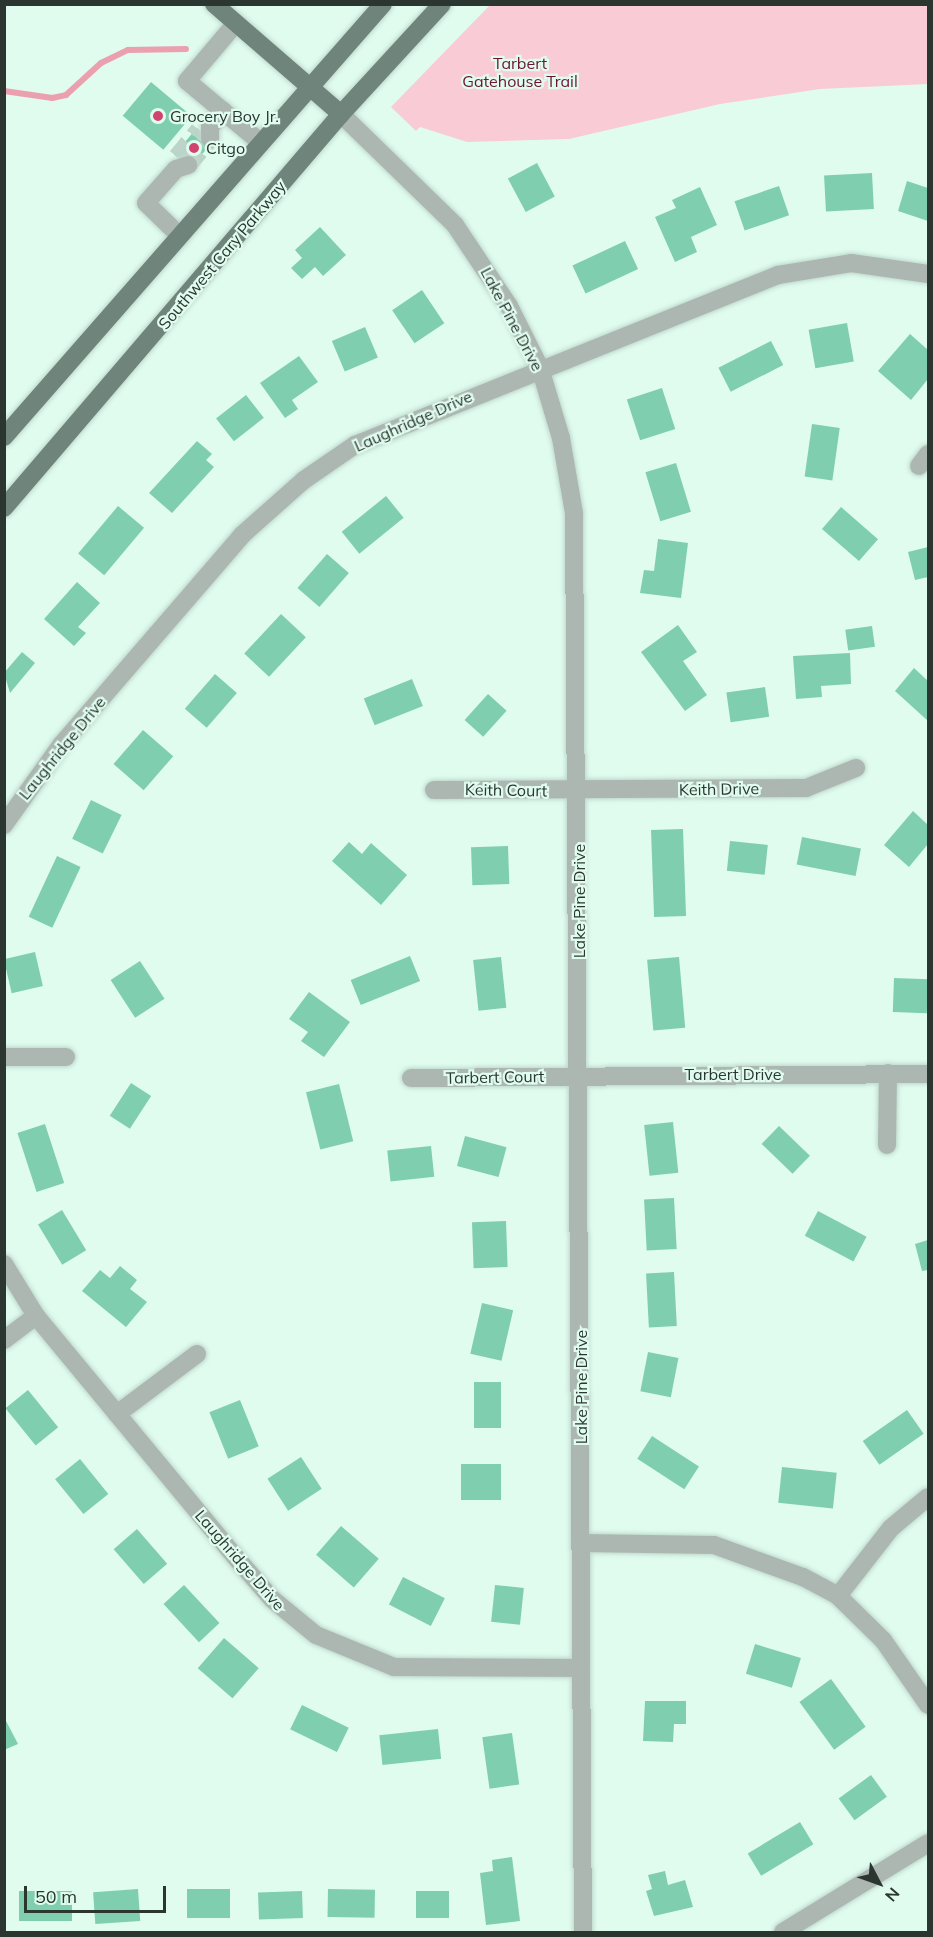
<!DOCTYPE html>
<html>
<head>
<meta charset="utf-8">
<style>
  body { margin:0 }
  #map { position:relative; width:933px; height:1937px; overflow:hidden; background:#e0fcef; font-family:Mulish,sans-serif }
  div>[style] { position:absolute }
  .green>* { inset:0; background:#f9cbd4 }
  .stream>* { height:6px; margin:-3px; padding:0 3px; transform-origin:3px; border-radius:3px; background:#eba0b0 }
  .building>* { inset:0; background:#7fceaf; transform-origin:0 0 }
  .minor-tunnel>* { height:18px; margin-top:-9px; transform-origin:0; background:repeating-linear-gradient(90deg,#bcd4c9 0 18px,transparent 0 27px) }
  .roads { filter:drop-shadow(0 0 2px #bfd8cd) drop-shadow(0 0 2px #bfd8cd) }
  .minor>* { height:18px; margin:-9px; padding:0 9px; transform-origin:9px; border-radius:9px; background:#acb7b2 }
  .major>* { height:18px; margin:-9px; padding:0 9px; transform-origin:9px; border-radius:9px; background:#6f847b }
  .dots>* { width:16px; height:16px; translate:-50% -50%; box-sizing:border-box; border:3px solid #e0fcef; border-radius:50% }
  span { translate:-50% -50%; white-space:nowrap; text-align:center; line-height:1.15; -webkit-text-stroke:4.5px #e0fcef; paint-order:stroke }
  .park-label { font-size:16px; color:#6b1433 }
  .poi-label { font-size:16px; color:#2b3631 }
  .left { translate:0 -50%; text-align:left }
  .street-label { font-size:16px; color:#2b3631 }
  .frame { position:absolute; inset:0; border:6px solid #2b3631; pointer-events:none }
  .north { position:absolute; left:849px; top:1853px; width:60px; height:60px; -webkit-text-stroke:4px #e0fcef; paint-order:stroke; rotate:131deg; font-size:16px; font-weight:700; line-height:24px; text-align:center; color:#2b3631 }
  .north::after { content:''; display:block; margin:auto; width:21px; height:27px; background:#2b3631; clip-path:polygon(50% 0,100% 100%,50% 72%,0 100%) }
  .scale { position:absolute; left:24px; top:1886px; width:142px; height:27px; box-sizing:border-box; border:3px solid #2b3631; border-top:0; padding-left:8px; font-size:18px; line-height:21px; white-space:nowrap; color:#2b3631; -webkit-text-stroke:4px #e0fcef; paint-order:stroke }
</style>
</head>
<body>
<div id="map">
  <div class="green">
    <i style="clip-path:polygon(490px 5px,928px 5px,928px 84px,820px 89px,720px 104px,569px 139px,467px 142px,420px 127px,416px 131px,391px 107px)"></i>
  </div>
  <div class="stream">
    <i style="left:4px;top:91px;width:49px;rotate:8.3deg"></i>
    <i style="left:52px;top:98px;width:14px;rotate:-12deg"></i>
    <i style="left:66px;top:95px;width:47px;rotate:-42.4deg"></i>
    <i style="left:101px;top:63px;width:30px;rotate:-26deg"></i>
    <i style="left:128px;top:50px;width:58px;rotate:-1deg"></i>
  </div>
  <div class="building">
    <i style="left:151px;top:82px;width:53px;height:44px;rotate:40deg"></i>
    <i style="left:197px;top:128px;width:21px;height:35px;rotate:41deg"></i>
    <i style="left:537px;top:163px;width:38px;height:33px;rotate:62deg"></i>
    <i style="left:872px;top:173px;width:36px;height:48px;rotate:87deg"></i>
    <i style="clip-path:polygon(907px 181px,928px 188px,928px 221px,898px 211px)"></i>
    <i style="left:779px;top:186px;width:31px;height:47px;rotate:71deg"></i>
    <i style="clip-path:polygon(700px 187px,717px 225px,691px 237px,697px 252px,675px 262px,655px 217px,676px 208px,672px 200px)"></i>
    <i style="clip-path:polygon(320px 227px,346px 255px,323px 276px,315px 267px,302px 279px,291px 268px,302px 258px,295px 250px)"></i>
    <i style="left:625px;top:241px;width:31px;height:58px;rotate:65deg"></i>
    <i style="left:422px;top:290px;width:40px;height:36px;rotate:56deg"></i>
    <i style="left:847px;top:323px;width:39px;height:39px;rotate:80deg"></i>
    <i style="left:365px;top:327px;width:33px;height:36px;rotate:67deg"></i>
    <i style="clip-path:polygon(910px 334px,928px 350px,928px 379px,911px 400px,878px 371px)"></i>
    <i style="left:771px;top:341px;width:27px;height:59px;rotate:63deg"></i>
    <i style="clip-path:polygon(299px 356px,318px 382px,292px 400px,298px 409px,285px 418px,260px 383px)"></i>
    <i style="left:662px;top:388px;width:43px;height:37px;rotate:72deg"></i>
    <i style="left:246px;top:395px;width:29px;height:38px;rotate:52deg"></i>
    <i style="left:812px;top:424px;width:28px;height:53px;rotate:8deg"></i>
    <i style="clip-path:polygon(197px 441px,212px 454px,206px 460px,214px 467px,172px 513px,149px 493px)"></i>
    <i style="left:676px;top:463px;width:51px;height:32px;rotate:73deg"></i>
    <i style="left:386px;top:496px;width:28px;height:57px;rotate:51deg"></i>
    <i style="left:118px;top:506px;width:34px;height:62px;rotate:40deg"></i>
    <i style="left:841px;top:507px;width:49px;height:29px;rotate:41deg"></i>
    <i style="clip-path:polygon(658px 539px,688px 543px,681px 598px,640px 593px,644px 570px,654px 571px)"></i>
    <i style="clip-path:polygon(928px 547px,928px 577px,915px 580px,908px 552px)"></i>
    <i style="left:327px;top:554px;width:29px;height:45px;rotate:41deg"></i>
    <i style="clip-path:polygon(77px 582px,100px 603px,78px 627px,86px 633px,74px 646px,44px 619px)"></i>
    <i style="left:281px;top:614px;width:34px;height:54px;rotate:43deg"></i>
    <i style="clip-path:polygon(678px 625px,697px 652px,683px 661px,707px 695px,685px 711px,641px 652px)"></i>
    <i style="left:872px;top:626px;width:21px;height:27px;rotate:82deg"></i>
    <i style="clip-path:polygon(22px 652px,35px 663px,10px 693px,4px 673px)"></i>
    <i style="clip-path:polygon(850px 653px,851px 684px,821px 686px,822px 697px,796px 699px,793px 656px)"></i>
    <i style="clip-path:polygon(914px 668px,928px 681px,928px 721px,895px 691px)"></i>
    <i style="left:215px;top:674px;width:29px;height:46px;rotate:41deg"></i>
    <i style="left:412px;top:679px;width:29px;height:52px;rotate:68deg"></i>
    <i style="left:765px;top:687px;width:30px;height:39px;rotate:82deg"></i>
    <i style="left:488px;top:694px;width:25px;height:35px;rotate:42deg"></i>
    <i style="left:143px;top:730px;width:40px;height:45px;rotate:41deg"></i>
    <i style="left:91px;top:800px;width:34px;height:43px;rotate:26deg"></i>
    <i style="clip-path:polygon(913px 811px,928px 825px,928px 844px,909px 867px,884px 845px)"></i>
    <i style="left:683px;top:829px;width:87px;height:32px;rotate:88deg"></i>
    <i style="left:802px;top:837px;width:60px;height:28px;rotate:11deg"></i>
    <i style="left:730px;top:841px;width:38px;height:30px;rotate:6deg"></i>
    <i style="clip-path:polygon(349px 842px,362px 854px,371px 843px,407px 875px,381px 905px,332px 861px)"></i>
    <i style="left:508px;top:846px;width:38px;height:37px;rotate:88deg"></i>
    <i style="left:57px;top:856px;width:26px;height:67px;rotate:25deg"></i>
    <i style="left:35px;top:952px;width:35px;height:32px;rotate:77deg"></i>
    <i style="left:410px;top:956px;width:27px;height:64px;rotate:68deg"></i>
    <i style="left:501px;top:957px;width:51px;height:28px;rotate:84deg"></i>
    <i style="left:679px;top:957px;width:71px;height:32px;rotate:85deg"></i>
    <i style="left:140px;top:961px;width:45px;height:35px;rotate:57deg"></i>
    <i style="left:894px;top:978px;width:34px;height:34px;rotate:2deg"></i>
    <i style="clip-path:polygon(309px 992px,350px 1022px,324px 1057px,301px 1041px,308px 1032px,289px 1019px)"></i>
    <i style="left:131px;top:1083px;width:24px;height:39px;rotate:33deg"></i>
    <i style="left:339px;top:1084px;width:59px;height:34px;rotate:76deg"></i>
    <i style="left:673px;top:1122px;width:51px;height:29px;rotate:84deg"></i>
    <i style="left:45px;top:1124px;width:62px;height:29px;rotate:72deg"></i>
    <i style="left:779px;top:1126px;width:43px;height:25px;rotate:44deg"></i>
    <i style="left:465px;top:1136px;width:43px;height:31px;rotate:15deg"></i>
    <i style="left:431px;top:1146px;width:31px;height:44px;rotate:84deg"></i>
    <i style="left:674px;top:1198px;width:51px;height:30px;rotate:87deg"></i>
    <i style="left:62px;top:1210px;width:47px;height:28px;rotate:59deg"></i>
    <i style="left:818px;top:1211px;width:55px;height:28px;rotate:28deg"></i>
    <i style="left:506px;top:1221px;width:46px;height:34px;rotate:88deg"></i>
    <i style="clip-path:polygon(928px 1240px,928px 1270px,922px 1271px,915px 1244px)"></i>
    <i style="clip-path:polygon(120px 1266px,137px 1280px,130px 1289px,147px 1302px,126px 1327px,82px 1291px,100px 1270px,110px 1278px)"></i>
    <i style="left:674px;top:1272px;width:54px;height:28px;rotate:87deg"></i>
    <i style="left:482px;top:1303px;width:32px;height:52px;rotate:13deg"></i>
    <i style="left:648px;top:1352px;width:31px;height:40px;rotate:11deg"></i>
    <i style="left:474px;top:1382px;width:27px;height:46px"></i>
    <i style="left:28px;top:1390px;width:48px;height:29px;rotate:51deg"></i>
    <i style="left:240px;top:1400px;width:50px;height:33px;rotate:68deg"></i>
    <i style="left:907px;top:1410px;width:29px;height:54px;rotate:55deg"></i>
    <i style="left:652px;top:1436px;width:56px;height:27px;rotate:33deg"></i>
    <i style="left:301px;top:1457px;width:38px;height:40px;rotate:57deg"></i>
    <i style="left:80px;top:1459px;width:45px;height:32px;rotate:51deg"></i>
    <i style="left:501px;top:1464px;width:36px;height:40px;rotate:90deg"></i>
    <i style="left:782px;top:1467px;width:55px;height:36px;rotate:6deg"></i>
    <i style="left:341px;top:1526px;width:50px;height:38px;rotate:41deg"></i>
    <i style="left:137px;top:1529px;width:46px;height:31px;rotate:49deg"></i>
    <i style="left:403px;top:1577px;width:47px;height:31px;rotate:27deg"></i>
    <i style="left:184px;top:1585px;width:52px;height:28px;rotate:47deg"></i>
    <i style="left:495px;top:1585px;width:29px;height:37px;rotate:6deg"></i>
    <i style="left:224px;top:1638px;width:46px;height:40px;rotate:41deg"></i>
    <i style="left:755px;top:1644px;width:48px;height:31px;rotate:17deg"></i>
    <i style="left:831px;top:1679px;width:59px;height:39px;rotate:54deg"></i>
    <i style="clip-path:polygon(645px 1701px,686px 1701px,686px 1724px,674px 1724px,673px 1742px,643px 1741px)"></i>
    <i style="left:302px;top:1705px;width:52px;height:27px;rotate:26deg"></i>
    <i style="clip-path:polygon(4px 1717px,18px 1744px,4px 1750px)"></i>
    <i style="left:438px;top:1729px;width:30px;height:59px;rotate:84deg"></i>
    <i style="left:512px;top:1733px;width:52px;height:30px;rotate:82deg"></i>
    <i style="left:871px;top:1775px;width:27px;height:40px;rotate:54deg"></i>
    <i style="left:800px;top:1822px;width:26px;height:61px;rotate:59deg"></i>
    <i style="clip-path:polygon(512px 1857px,520px 1921px,486px 1925px,480px 1873px,493px 1871px,492px 1860px)"></i>
    <i style="clip-path:polygon(665px 1871px,668px 1885px,685px 1880px,693px 1907px,654px 1916px,646px 1891px,652px 1889px,648px 1875px)"></i>
    <i style="left:138px;top:1889px;width:32px;height:45px;rotate:86deg"></i>
    <i style="left:187px;top:1889px;width:43px;height:29px"></i>
    <i style="left:328px;top:1889px;width:47px;height:28px;rotate:1deg"></i>
    <i style="left:19px;top:1891px;width:53px;height:30px"></i>
    <i style="left:302px;top:1891px;width:27px;height:44px;rotate:88deg"></i>
    <i style="left:449px;top:1891px;width:27px;height:33px;rotate:90deg"></i>
  </div>
  <div class="minor-tunnel">
    <i style="left:177px;top:157px;width:35px;rotate:-51deg"></i>
    <i style="left:188px;top:165px;width:34px;rotate:-50deg"></i>
  </div>
  <div class="roads">
    <div class="minor">
      <i style="left:236px;top:23px;width:76px;rotate:130.2deg"></i>
      <i style="left:187px;top:81px;width:95px;rotate:39.9deg"></i>
      <i style="left:341px;top:114px;width:159px;rotate:44.2deg"></i>
      <i style="left:455px;top:225px;width:97px;rotate:56.3deg"></i>
      <i style="left:509px;top:306px;width:69px;rotate:63.4deg"></i>
      <i style="left:540px;top:368px;width:73px;rotate:73.3deg"></i>
      <i style="left:561px;top:438px;width:76px;rotate:80.2deg"></i>
      <i style="left:574px;top:513px;width:1419px;rotate:89.64deg"></i>
      <i style="left:210px;top:139px;width:12px;rotate:-90deg"></i>
      <i style="left:210px;top:127px;width:21px;rotate:-51deg"></i>
      <i style="left:180px;top:236px;width:47px;rotate:-135.9deg"></i>
      <i style="left:146px;top:203px;width:45px;rotate:-48.6deg"></i>
      <i style="left:176px;top:169px;width:13px;rotate:-18deg"></i>
      <i style="left:919px;top:466px;width:15px;rotate:-53deg"></i>
      <i style="left:434px;top:790px;width:372px;rotate:-0.3deg"></i>
      <i style="left:806px;top:788px;width:54px;rotate:-21.8deg"></i>
      <i style="left:4px;top:825px;width:98px;rotate:-54.5deg"></i>
      <i style="left:61px;top:745px;width:277px;rotate:-49.2deg"></i>
      <i style="left:242px;top:535px;width:83px;rotate:-41.6deg"></i>
      <i style="left:304px;top:480px;width:62px;rotate:-34.5deg"></i>
      <i style="left:355px;top:445px;width:456px;rotate:-21.9deg"></i>
      <i style="left:778px;top:275px;width:74px;rotate:-9.3deg"></i>
      <i style="left:851px;top:263px;width:78px;rotate:8.1deg"></i>
      <i style="left:4px;top:1057px;width:62px"></i>
      <i style="left:411px;top:1078px;width:517px;rotate:-0.44deg"></i>
      <i style="left:887px;top:1145px;width:72px;rotate:-89.2deg"></i>
      <i style="left:4px;top:1264px;width:61px;rotate:58.4deg"></i>
      <i style="left:36px;top:1316px;width:317px;rotate:50.4deg"></i>
      <i style="left:238px;top:1560px;width:52px;rotate:48.9deg"></i>
      <i style="left:272px;top:1599px;width:57px;rotate:39.3deg"></i>
      <i style="left:316px;top:1635px;width:84px;rotate:22.3deg"></i>
      <i style="left:394px;top:1667px;width:187px;rotate:0.3deg"></i>
      <i style="left:4px;top:1340px;width:40px;rotate:-37deg"></i>
      <i style="left:117px;top:1414px;width:100px;rotate:-36.9deg"></i>
      <i style="left:582px;top:1543px;width:132px;rotate:0.9deg"></i>
      <i style="left:714px;top:1545px;width:95px;rotate:19.8deg"></i>
      <i style="left:803px;top:1577px;width:40px;rotate:28deg"></i>
      <i style="left:838px;top:1596px;width:63px;rotate:44.4deg"></i>
      <i style="left:883px;top:1640px;width:79px;rotate:55.3deg"></i>
      <i style="left:838px;top:1596px;width:86px;rotate:-52.1deg"></i>
      <i style="left:891px;top:1528px;width:48px;rotate:-40deg"></i>
      <i style="left:783px;top:1932px;width:170px;rotate:-31.5deg"></i>
    </div>
    <div class="major">
      <i style="left:214px;top:4px;width:168px;rotate:40.9deg"></i>
      <i style="left:4px;top:437px;width:575px;rotate:-48.8deg"></i>
      <i style="left:4px;top:508px;width:518px;rotate:-49.46deg"></i>
      <i style="left:341px;top:114px;width:149px;rotate:-47.4deg"></i>
    </div>
  </div>
  <div class="dots">
    <i style="left:158px;top:116px;background:#d14470"></i>
    <i style="left:194px;top:148px;background:#d14470"></i>
  </div>
  <div class="park-label">
    <span style="left:520px;top:72px">Tarbert<br>Gatehouse Trail</span>
  </div>
  <div class="poi-label">
    <span class="left" style="left:170px;top:116px">Grocery Boy Jr.</span>
    <span class="left" style="left:206px;top:148px">Citgo</span>
  </div>
  <div class="street-label">
    <span style="left:222px;top:255px;rotate:-50deg">Southwest Cary Parkway</span>
    <span style="left:512px;top:319px;rotate:62deg">Lake Pine Drive</span>
    <span style="left:413px;top:421px;rotate:-24deg">Laughridge Drive</span>
    <span style="left:62px;top:748px;rotate:-51deg">Laughridge Drive</span>
    <span style="left:719px;top:789px;rotate:-1deg">Keith Drive</span>
    <span style="left:506px;top:790px;rotate:1deg">Keith Court</span>
    <span style="left:579px;top:901px;rotate:-90deg">Lake Pine Drive</span>
    <span style="left:733px;top:1074px">Tarbert Drive</span>
    <span style="left:495px;top:1077px;rotate:-1deg">Tarbert Court</span>
    <span style="left:581px;top:1387px;rotate:-90deg">Lake Pine Drive</span>
    <span style="left:240px;top:1560px;rotate:49deg">Laughridge Drive</span>
  </div>
  <div class="frame"></div>
  <div class="north">N</div>
  <div class="scale">50 m</div>
</div>
</body>
</html>
